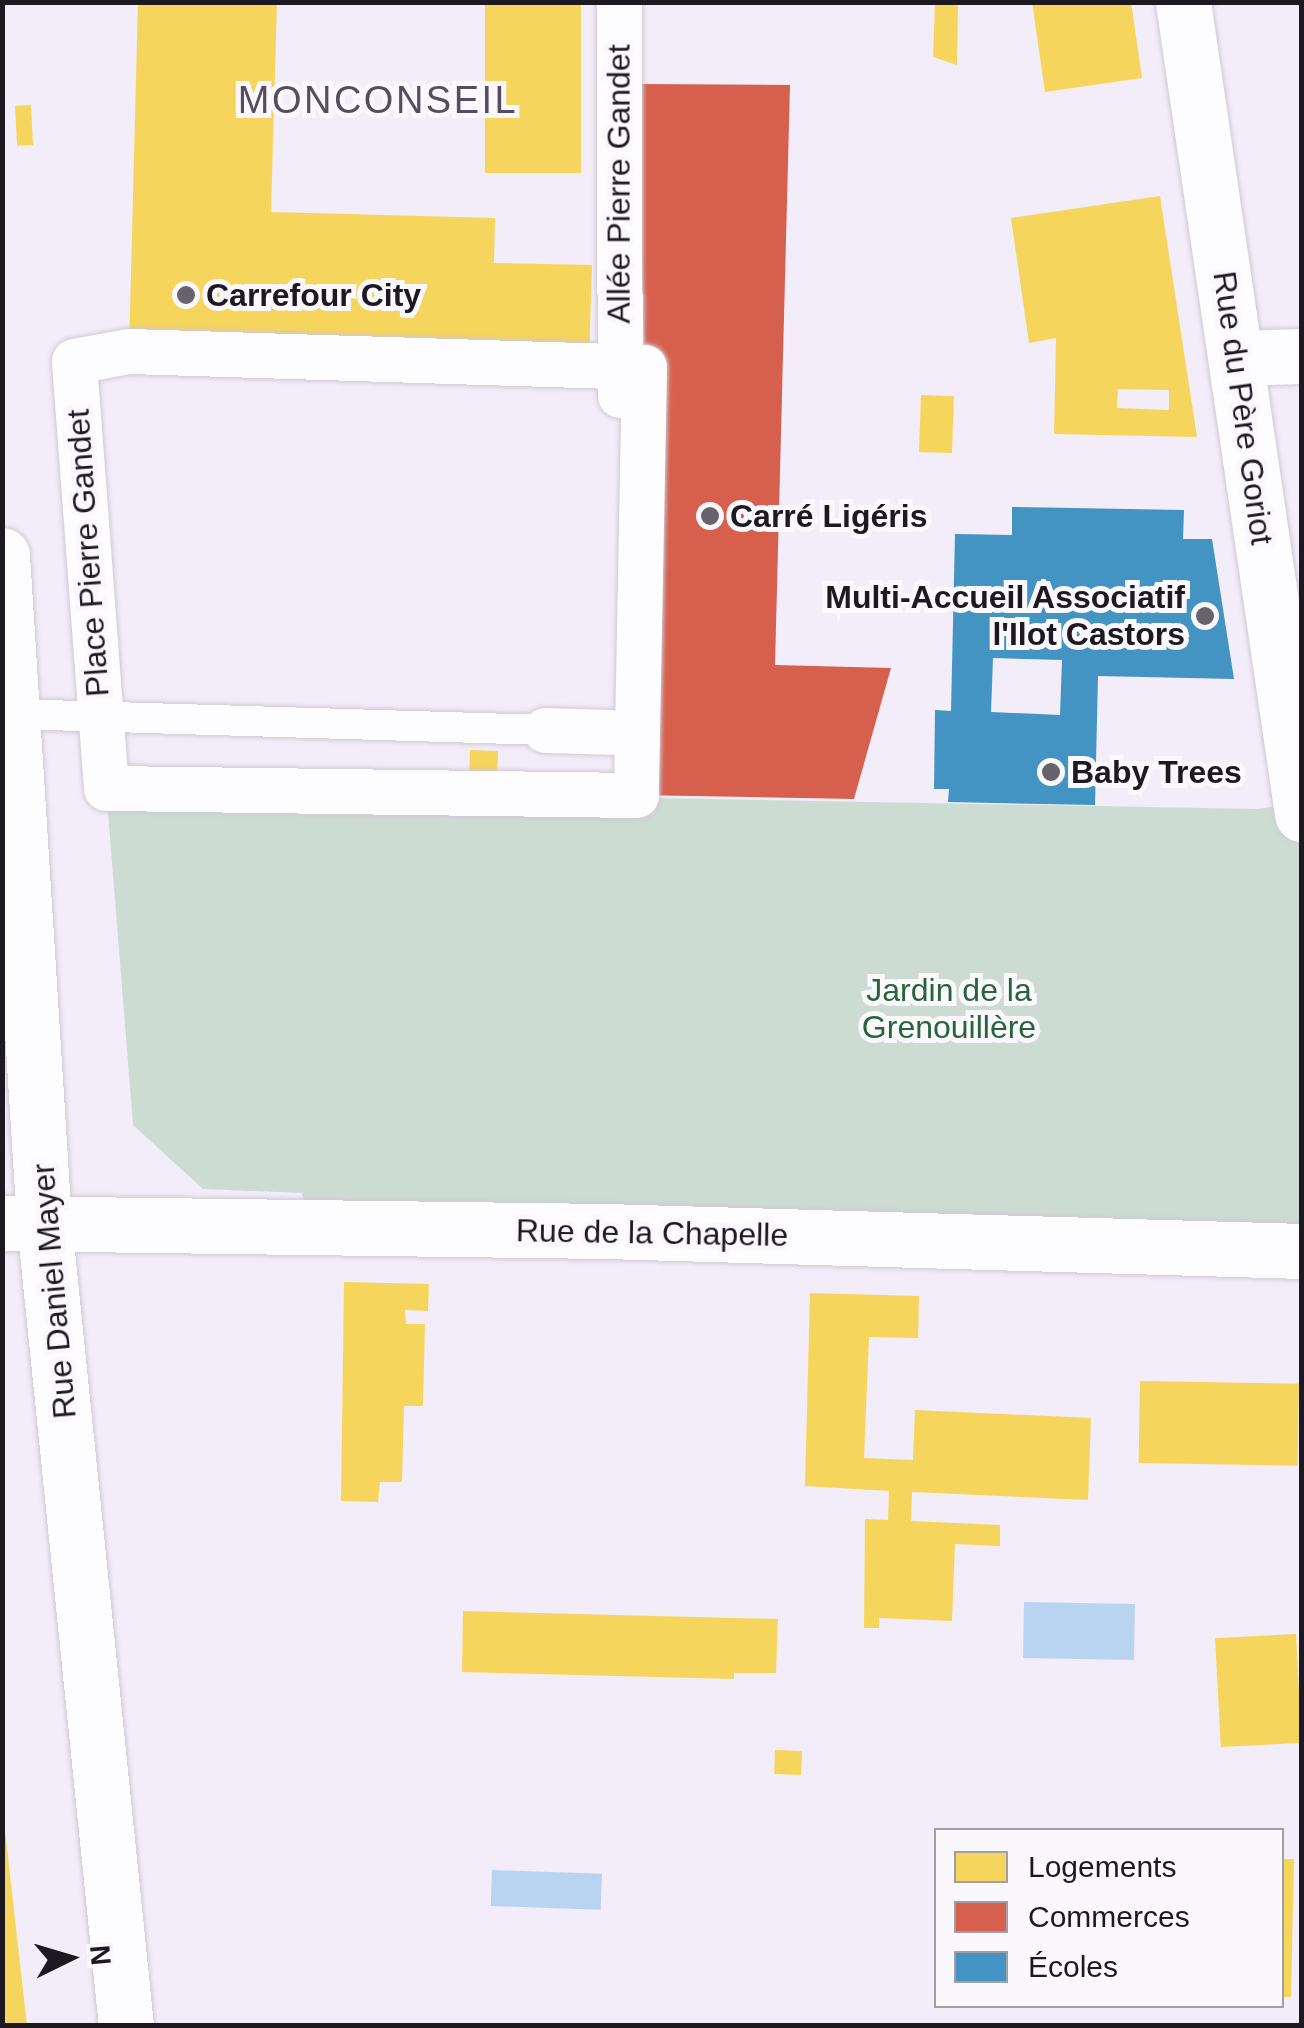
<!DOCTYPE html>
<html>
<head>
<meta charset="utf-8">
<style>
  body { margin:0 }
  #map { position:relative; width:1304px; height:2028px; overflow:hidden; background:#f2edf9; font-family:Arial,sans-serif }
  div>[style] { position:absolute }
  .green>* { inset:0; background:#cddcd3 }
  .water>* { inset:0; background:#b9d4f1; transform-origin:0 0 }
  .homes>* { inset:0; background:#f6d55c; transform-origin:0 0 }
  .shops>* { inset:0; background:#d6604d }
  .schools>* { inset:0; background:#4393c3 }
  .roads { filter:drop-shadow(0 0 2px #cec9d3) drop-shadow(0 0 2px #cec9d3) }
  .service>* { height:30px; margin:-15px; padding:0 15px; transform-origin:15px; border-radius:15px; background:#fdfcfe }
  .pedestrian>* { height:45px; margin:-22.5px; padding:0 22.5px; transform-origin:22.5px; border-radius:22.5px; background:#fdfcfe }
  .minor>* { height:55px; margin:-27.5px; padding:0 27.5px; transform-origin:27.5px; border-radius:27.5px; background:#fdfcfe }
  .secondary>* { height:55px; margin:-27.5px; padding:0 27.5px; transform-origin:27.5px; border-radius:27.5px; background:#fdfcfe }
  .dots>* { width:28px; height:28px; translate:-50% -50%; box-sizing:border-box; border:5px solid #faf8fd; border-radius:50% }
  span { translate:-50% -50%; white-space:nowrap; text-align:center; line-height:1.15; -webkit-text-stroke:10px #faf8fd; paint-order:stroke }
  .street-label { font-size:32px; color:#1c1921 }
  .poi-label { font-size:32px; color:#1c1921; font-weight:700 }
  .left { translate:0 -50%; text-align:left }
  .right { translate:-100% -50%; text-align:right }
  .park-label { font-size:32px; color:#266537 }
  .quarter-label { font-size:38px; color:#554c60; letter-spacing:2.5px }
  .frame { position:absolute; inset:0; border:5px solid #1c1921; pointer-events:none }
  .legend { position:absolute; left:934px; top:1828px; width:350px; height:180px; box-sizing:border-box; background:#faf8fd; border:2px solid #a19fa5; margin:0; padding:12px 18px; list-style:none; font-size:30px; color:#1c1921 }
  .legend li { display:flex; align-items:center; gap:20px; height:50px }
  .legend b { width:50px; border:2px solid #a19fa5 }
  .north { position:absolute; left:20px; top:1908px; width:100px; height:100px; -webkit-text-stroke:8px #faf8fd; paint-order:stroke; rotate:85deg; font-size:28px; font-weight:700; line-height:40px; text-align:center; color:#1c1921 }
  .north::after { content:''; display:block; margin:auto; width:35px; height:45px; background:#1c1921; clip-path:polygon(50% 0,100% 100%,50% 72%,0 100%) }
</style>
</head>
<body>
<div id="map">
  <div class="green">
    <i style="clip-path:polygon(106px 788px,1257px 809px,1301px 803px,1301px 1225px,304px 1203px,302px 1193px,203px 1189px,133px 1125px)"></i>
  </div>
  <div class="water">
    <i style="left:1024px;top:1602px;width:111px;height:56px;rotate:1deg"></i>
    <i style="left:492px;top:1870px;width:110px;height:36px;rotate:2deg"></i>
  </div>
  <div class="homes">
    <i style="clip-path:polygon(138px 2px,277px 2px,271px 212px,495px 218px,494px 263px,592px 265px,589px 363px,129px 351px)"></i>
    <i style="left:485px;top:2px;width:96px;height:171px"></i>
    <i style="clip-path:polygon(935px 2px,958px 2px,957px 65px,933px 57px)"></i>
    <i style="clip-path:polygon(1032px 2px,1131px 2px,1142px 78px,1045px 92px)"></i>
    <i style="left:31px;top:105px;width:40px;height:16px;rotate:87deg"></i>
    <i style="clip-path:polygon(evenodd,1160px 196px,1197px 437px,1054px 434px,1056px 338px,1029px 343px,1011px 218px,1160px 196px,1118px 389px,1169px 390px,1169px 410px,1117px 408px,1118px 389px)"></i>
    <i style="left:921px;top:395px;width:33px;height:57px;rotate:2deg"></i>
    <i style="left:470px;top:750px;width:28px;height:46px;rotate:2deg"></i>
    <i style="clip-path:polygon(344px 1282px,429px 1284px,428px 1311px,405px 1310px,406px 1324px,425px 1324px,423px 1406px,404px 1406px,402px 1482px,380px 1482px,378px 1502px,341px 1501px)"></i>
    <i style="clip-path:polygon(810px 1293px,919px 1296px,918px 1338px,869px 1337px,864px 1458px,913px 1460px,915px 1410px,1091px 1418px,1088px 1500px,912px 1492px,911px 1521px,1000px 1525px,1000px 1546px,955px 1544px,952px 1621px,879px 1618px,879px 1628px,864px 1628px,865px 1519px,888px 1520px,889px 1491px,805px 1486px)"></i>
    <i style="left:1140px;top:1381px;width:159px;height:82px;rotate:1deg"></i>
    <i style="clip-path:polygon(463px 1611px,778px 1619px,776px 1673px,734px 1673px,734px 1679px,462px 1672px)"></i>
    <i style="left:1296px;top:1634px;width:109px;height:81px;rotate:87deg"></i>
    <i style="left:775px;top:1750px;width:27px;height:24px;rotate:2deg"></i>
    <i style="clip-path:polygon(2px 1830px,5px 1830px,27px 2026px,2px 2026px)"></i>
    <i style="clip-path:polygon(1282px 1859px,1294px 1859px,1291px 1997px,1282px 1997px)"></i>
  </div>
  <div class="shops">
    <i style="clip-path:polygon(639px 84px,790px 85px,775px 665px,891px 668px,854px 799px,636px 795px,644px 367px)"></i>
  </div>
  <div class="schools">
    <i style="clip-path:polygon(evenodd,1012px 507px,1184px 510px,1183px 539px,1212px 539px,1234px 679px,1098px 676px,1095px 805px,948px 802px,949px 789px,934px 789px,935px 710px,951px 711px,955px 534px,1012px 535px,1012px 507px,993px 658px,1062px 660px,1060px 715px,991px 712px,993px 658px)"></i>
  </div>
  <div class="roads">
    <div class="service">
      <i style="left:13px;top:714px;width:532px;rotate:1.72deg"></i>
    </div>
    <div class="pedestrian">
      <i style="left:619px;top:2px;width:393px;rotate:89.9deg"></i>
      <i style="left:129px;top:351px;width:515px;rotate:1.78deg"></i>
      <i style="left:644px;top:367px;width:428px;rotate:91.1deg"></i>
      <i style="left:636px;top:795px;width:530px;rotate:-179.24deg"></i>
      <i style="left:106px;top:788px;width:428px;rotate:-94.3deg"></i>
      <i style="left:74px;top:361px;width:56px;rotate:-10.3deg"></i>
      <i style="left:545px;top:730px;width:66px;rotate:1.7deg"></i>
    </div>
    <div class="minor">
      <i style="left:1183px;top:2px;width:821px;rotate:81.66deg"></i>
      <i style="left:1236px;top:358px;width:66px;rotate:-1.7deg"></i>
      <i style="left:2px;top:1223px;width:603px;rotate:0.76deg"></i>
      <i style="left:605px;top:1231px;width:697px;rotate:1.64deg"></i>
    </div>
    <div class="secondary">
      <i style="left:2px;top:555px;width:669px;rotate:86.4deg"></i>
      <i style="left:44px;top:1223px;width:807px;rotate:84.17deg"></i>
    </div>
  </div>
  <div class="dots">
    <i style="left:186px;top:295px;background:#67636d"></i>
    <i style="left:710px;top:516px;background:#67636d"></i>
    <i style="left:1205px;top:616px;background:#67636d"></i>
    <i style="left:1051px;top:772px;background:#67636d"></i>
  </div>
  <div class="street-label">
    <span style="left:619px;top:184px;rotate:-90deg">Allée Pierre Gandet</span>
    <span style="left:1243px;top:408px;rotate:82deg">Rue du Père Goriot</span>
    <span style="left:88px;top:553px;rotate:-94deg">Place Pierre Gandet</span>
    <span style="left:652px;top:1233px;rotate:1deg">Rue de la Chapelle</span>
    <span style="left:54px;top:1291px;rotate:-95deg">Rue Daniel Mayer</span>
  </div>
  <div class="poi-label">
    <span class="left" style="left:206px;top:295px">Carrefour City</span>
    <span class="left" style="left:730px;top:516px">Carré Ligéris</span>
    <span class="right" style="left:1185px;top:616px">Multi-Accueil Associatif<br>l'Ilot Castors</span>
    <span class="left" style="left:1071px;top:772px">Baby Trees</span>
  </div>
  <div class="park-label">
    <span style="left:949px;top:1009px">Jardin de la<br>Grenouillère</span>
  </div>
  <div class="quarter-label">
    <span style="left:378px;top:101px">MONCONSEIL</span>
  </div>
  <div class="frame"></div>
  <ul class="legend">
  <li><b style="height:28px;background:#f6d55c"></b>Logements</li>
  <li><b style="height:28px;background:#d6604d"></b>Commerces</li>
  <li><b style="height:28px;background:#4393c3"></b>Écoles</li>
  </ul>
  <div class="north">N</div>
</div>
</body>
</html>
